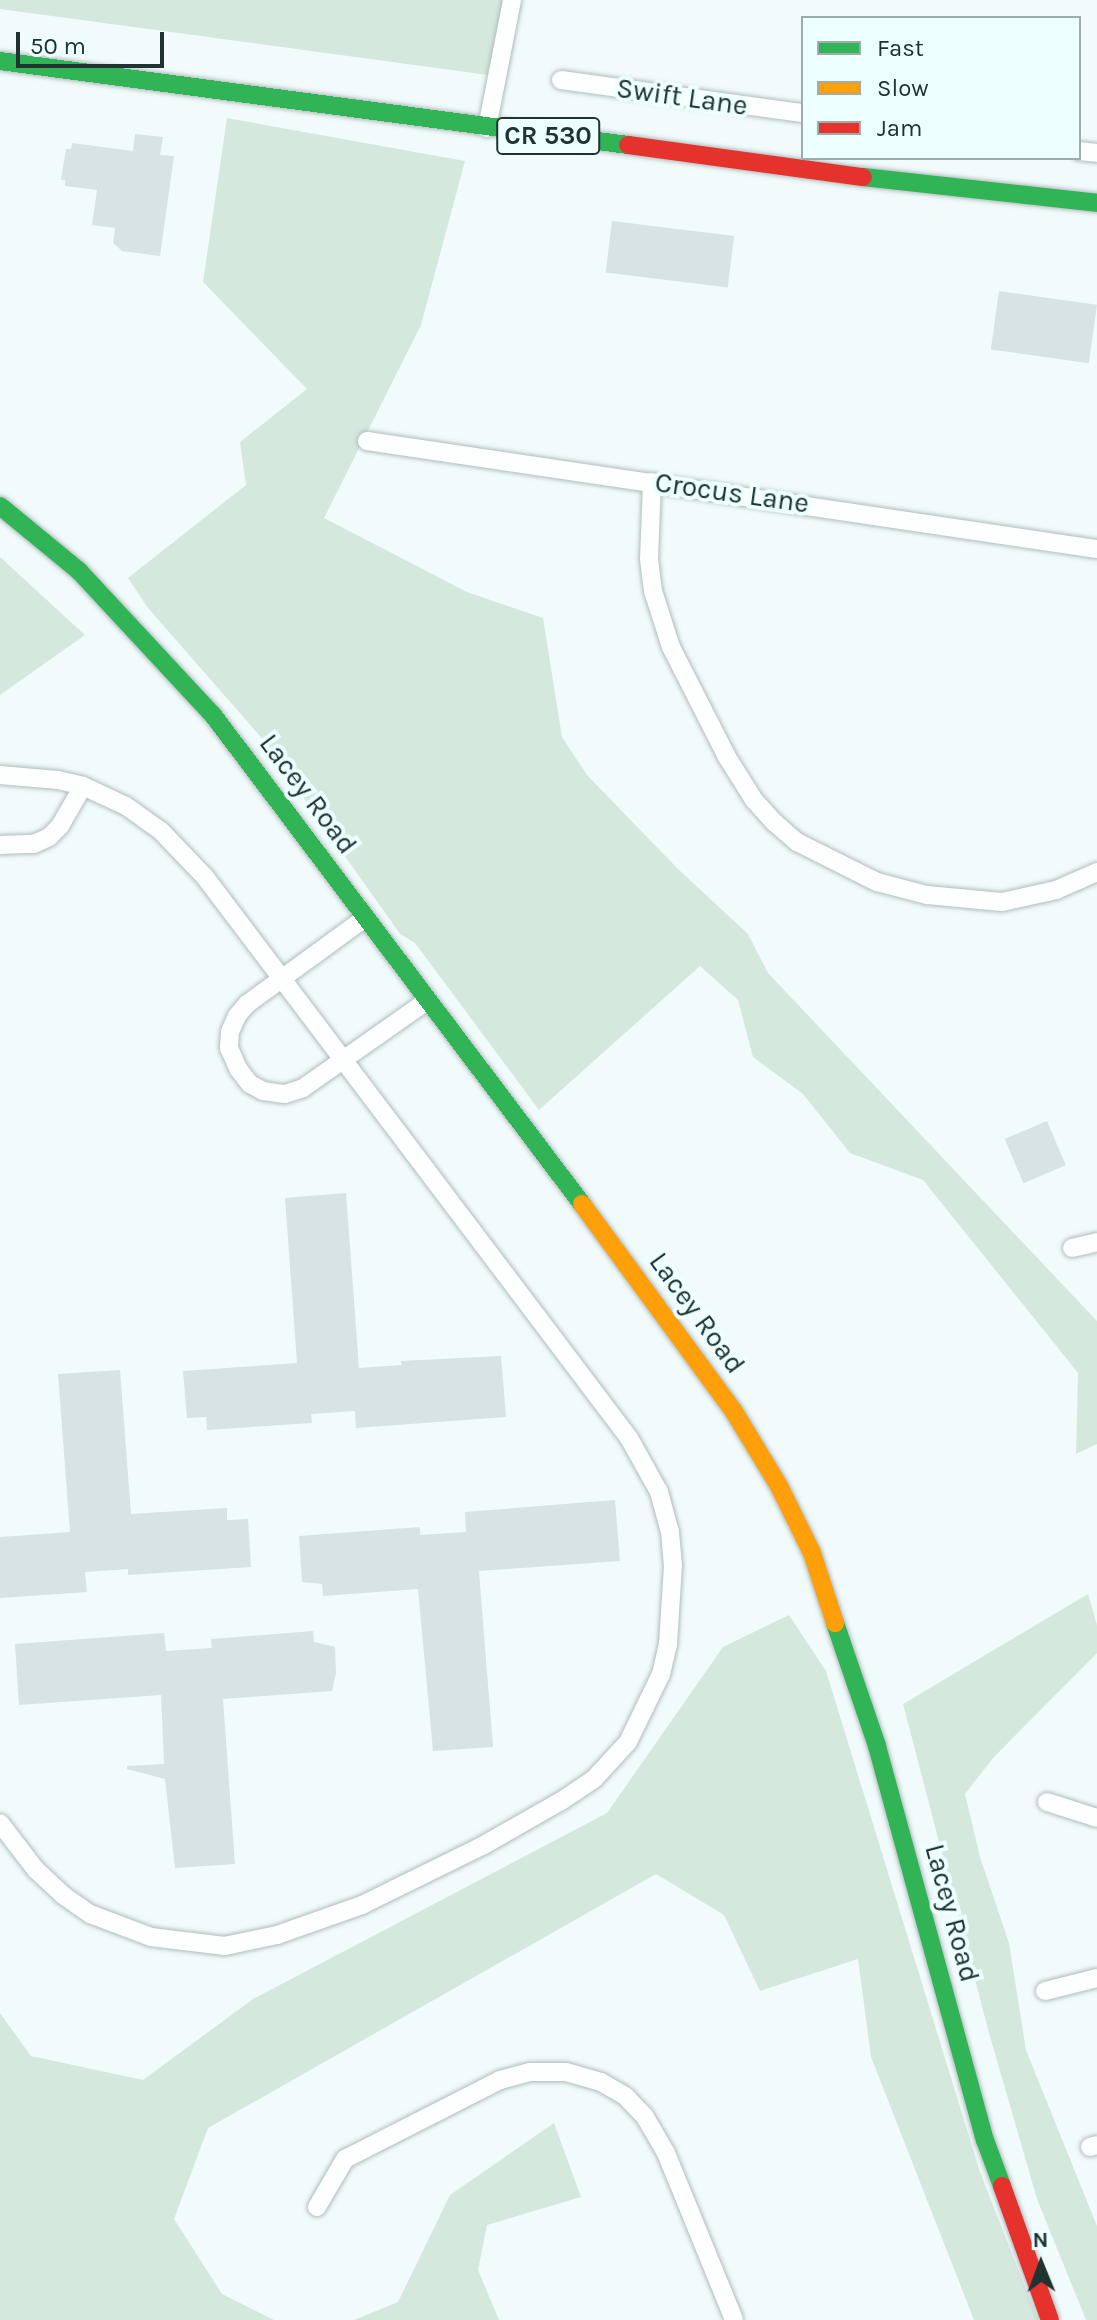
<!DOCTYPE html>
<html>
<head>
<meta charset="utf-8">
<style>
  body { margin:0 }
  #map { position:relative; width:1097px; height:2320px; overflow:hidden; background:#f2fbfb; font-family:Karla,sans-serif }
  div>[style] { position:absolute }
  .green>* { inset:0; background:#d5e8de }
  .building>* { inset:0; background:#d7e3e5; transform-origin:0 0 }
  .roads { filter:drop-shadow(0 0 2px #b0bcbc) drop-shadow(0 0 2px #b0bcbc) }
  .street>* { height:18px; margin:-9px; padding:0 9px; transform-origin:9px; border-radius:9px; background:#fdfefe }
  .fast>* { height:18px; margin:-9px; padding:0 9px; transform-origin:9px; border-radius:9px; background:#30b455 }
  .slow>* { height:18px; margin:-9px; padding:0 9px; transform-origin:9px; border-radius:9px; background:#ff9f0a }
  .jam>* { height:18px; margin:-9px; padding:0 9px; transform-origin:9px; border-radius:9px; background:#e5322d }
  span { translate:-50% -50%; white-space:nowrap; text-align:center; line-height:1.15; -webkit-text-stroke:8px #eff; paint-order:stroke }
  .shield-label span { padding:2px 6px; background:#eff; border:2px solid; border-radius:6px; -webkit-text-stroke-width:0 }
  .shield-label { font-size:26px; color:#213232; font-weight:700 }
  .street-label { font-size:28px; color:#213232 }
  .legend { position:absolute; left:801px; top:16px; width:280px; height:144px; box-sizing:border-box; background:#eff; border:2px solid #9cadad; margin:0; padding:10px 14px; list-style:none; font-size:24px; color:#213232 }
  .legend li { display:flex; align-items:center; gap:16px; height:40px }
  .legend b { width:40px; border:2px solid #9cadad }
  .north { position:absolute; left:1001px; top:2224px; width:80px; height:80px; -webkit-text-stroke:6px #eff; paint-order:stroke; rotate:359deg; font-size:22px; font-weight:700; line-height:32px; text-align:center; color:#213232 }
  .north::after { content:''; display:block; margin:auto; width:28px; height:36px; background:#213232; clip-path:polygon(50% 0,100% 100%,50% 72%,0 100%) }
  .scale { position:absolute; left:16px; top:32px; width:148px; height:36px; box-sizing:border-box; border:4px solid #213232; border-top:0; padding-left:10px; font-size:24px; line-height:28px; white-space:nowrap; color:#213232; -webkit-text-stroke:6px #eff; paint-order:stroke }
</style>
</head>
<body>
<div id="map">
  <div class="green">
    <i style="clip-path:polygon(0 0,506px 0,488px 75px,0 9px)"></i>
    <i style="clip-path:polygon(227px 118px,465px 161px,421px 325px,324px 518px,467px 592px,543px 618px,562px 737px,587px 775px,678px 869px,748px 934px,768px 973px,1097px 1321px,1097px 1444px,1076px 1454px,1078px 1373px,923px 1180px,850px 1153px,803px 1094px,753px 1057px,738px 1000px,700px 966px,539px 1110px,415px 943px,400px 934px,260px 736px,148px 608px,128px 578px,246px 485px,240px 442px,307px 389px,203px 282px)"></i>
    <i style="clip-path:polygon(0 557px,85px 635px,0 695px)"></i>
    <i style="clip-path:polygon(1088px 1594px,1097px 1625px,1097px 1653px,994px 1757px,965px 1794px,980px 1857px,1009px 1943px,1026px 2050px,1097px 2226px,1097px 2320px,1086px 2320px,1037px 2199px,989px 2033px,903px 1704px)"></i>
    <i style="clip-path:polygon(789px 1615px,826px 1671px,980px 2172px,1038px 2320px,974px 2320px,871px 2057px,858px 1959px,760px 1991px,724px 1915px,656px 1874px,208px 2128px,174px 2219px,222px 2294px,274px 2320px,0 2320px,0 2013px,31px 2056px,143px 2080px,253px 1999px,607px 1813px,723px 1647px)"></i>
    <i style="clip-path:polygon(554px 2123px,581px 2197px,487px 2225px,478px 2270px,499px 2320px,354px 2320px,398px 2302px,450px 2195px)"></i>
  </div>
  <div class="building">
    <i style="clip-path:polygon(135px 134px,163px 137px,160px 155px,174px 156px,160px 256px,122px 251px,113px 243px,115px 228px,92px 225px,97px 190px,65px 186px,65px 180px,61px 180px,66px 149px,71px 149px,72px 143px,133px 151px)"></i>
    <i style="left:612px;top:221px;width:123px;height:52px;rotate:7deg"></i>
    <i style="left:999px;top:291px;width:99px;height:59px;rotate:8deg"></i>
    <i style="left:1047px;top:1121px;width:48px;height:46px;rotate:67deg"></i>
    <i style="clip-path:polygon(346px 1193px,359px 1368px,402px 1365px,401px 1361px,501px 1356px,506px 1417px,356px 1428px,355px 1411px,311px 1414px,312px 1423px,207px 1430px,206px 1417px,187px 1418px,183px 1371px,297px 1363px,285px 1198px)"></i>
    <i style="clip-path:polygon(120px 1370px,131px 1514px,227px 1508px,227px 1520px,248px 1519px,251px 1567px,128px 1575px,128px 1569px,85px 1572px,87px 1592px,0 1598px,0 1537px,70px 1532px,58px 1374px)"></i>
    <i style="clip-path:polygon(615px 1500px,620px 1561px,479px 1571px,493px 1747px,433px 1751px,418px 1589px,323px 1596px,322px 1584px,302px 1582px,299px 1536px,420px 1527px,420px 1535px,466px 1532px,465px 1512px)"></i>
    <i style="clip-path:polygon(313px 1631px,314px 1642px,335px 1647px,336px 1673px,332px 1691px,223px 1699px,235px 1864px,175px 1868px,165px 1779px,127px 1769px,127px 1766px,164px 1764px,161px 1695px,19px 1705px,15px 1644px,164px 1633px,166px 1651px,212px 1648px,211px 1639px)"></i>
  </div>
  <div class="roads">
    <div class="street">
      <i style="left:561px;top:80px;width:244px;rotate:7.8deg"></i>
      <i style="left:487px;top:128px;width:130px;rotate:-78.9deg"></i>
      <i style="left:1079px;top:151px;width:18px;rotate:6deg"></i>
      <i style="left:367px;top:441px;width:738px;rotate:8.42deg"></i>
      <i style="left:652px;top:482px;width:77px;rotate:92.2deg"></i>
      <i style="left:649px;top:559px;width:32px;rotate:83deg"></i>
      <i style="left:653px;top:591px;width:59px;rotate:72.2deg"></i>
      <i style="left:671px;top:647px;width:123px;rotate:63deg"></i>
      <i style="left:727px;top:757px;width:51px;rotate:57.9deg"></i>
      <i style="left:754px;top:800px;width:31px;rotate:48deg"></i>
      <i style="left:775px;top:823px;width:29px;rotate:41deg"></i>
      <i style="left:797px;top:842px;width:89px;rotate:26.6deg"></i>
      <i style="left:877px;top:882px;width:52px;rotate:14.6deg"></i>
      <i style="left:927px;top:895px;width:75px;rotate:5.3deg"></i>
      <i style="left:1002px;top:902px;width:55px;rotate:-12.5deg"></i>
      <i style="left:1056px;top:890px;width:45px;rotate:-23.7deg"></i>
      <i style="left:0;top:775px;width:58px;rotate:4.9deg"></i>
      <i style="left:58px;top:780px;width:26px;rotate:13deg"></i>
      <i style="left:83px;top:786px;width:47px;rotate:24.9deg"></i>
      <i style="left:126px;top:806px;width:43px;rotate:35.5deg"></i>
      <i style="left:161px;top:831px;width:64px;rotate:46.3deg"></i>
      <i style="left:205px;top:877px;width:703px;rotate:52.92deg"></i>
      <i style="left:629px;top:1438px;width:62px;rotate:60.9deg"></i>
      <i style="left:659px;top:1492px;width:41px;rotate:74.6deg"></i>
      <i style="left:670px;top:1532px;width:33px;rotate:85deg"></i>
      <i style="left:673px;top:1565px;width:79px;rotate:93.6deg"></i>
      <i style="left:668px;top:1644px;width:31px;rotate:103deg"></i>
      <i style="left:661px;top:1674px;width:76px;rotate:115.9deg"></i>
      <i style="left:628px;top:1742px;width:50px;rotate:132.6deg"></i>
      <i style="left:594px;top:1779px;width:40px;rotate:146deg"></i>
      <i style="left:561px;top:1801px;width:89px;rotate:150.3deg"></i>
      <i style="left:484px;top:1845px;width:136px;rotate:153.8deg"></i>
      <i style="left:362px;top:1905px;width:90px;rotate:160.6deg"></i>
      <i style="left:277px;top:1935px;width:53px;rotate:168.1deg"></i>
      <i style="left:225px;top:1946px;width:75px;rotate:-173.1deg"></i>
      <i style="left:151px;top:1937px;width:65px;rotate:-159.3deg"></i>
      <i style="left:90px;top:1914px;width:33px;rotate:-145deg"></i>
      <i style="left:63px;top:1895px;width:37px;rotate:-137deg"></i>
      <i style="left:36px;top:1870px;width:59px;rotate:-127.5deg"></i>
      <i style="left:0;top:845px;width:34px;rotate:-2deg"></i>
      <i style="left:34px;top:844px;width:17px;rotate:-25deg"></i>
      <i style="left:49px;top:837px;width:16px;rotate:-45deg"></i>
      <i style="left:60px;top:826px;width:46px;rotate:-60.1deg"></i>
      <i style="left:365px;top:918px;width:146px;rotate:143.9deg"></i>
      <i style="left:247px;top:1004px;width:16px;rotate:130deg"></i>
      <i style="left:237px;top:1016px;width:17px;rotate:114deg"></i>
      <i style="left:230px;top:1032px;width:16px;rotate:94deg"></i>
      <i style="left:229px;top:1048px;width:24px;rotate:66deg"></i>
      <i style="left:239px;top:1070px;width:18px;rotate:52deg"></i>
      <i style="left:250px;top:1084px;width:15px;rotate:28deg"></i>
      <i style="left:263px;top:1091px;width:22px;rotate:8deg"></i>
      <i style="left:285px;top:1094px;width:19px;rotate:-18deg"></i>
      <i style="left:303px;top:1088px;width:153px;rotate:-35.1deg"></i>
      <i style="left:1072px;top:1248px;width:26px;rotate:-13deg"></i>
      <i style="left:1047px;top:1802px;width:52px;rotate:17.7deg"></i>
      <i style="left:1045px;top:1991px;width:54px;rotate:-14deg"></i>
      <i style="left:1090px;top:2147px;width:7px;rotate:-16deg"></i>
      <i style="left:317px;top:2207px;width:56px;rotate:-59.7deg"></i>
      <i style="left:345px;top:2159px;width:174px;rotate:-27deg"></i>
      <i style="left:500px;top:2080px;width:31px;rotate:-15deg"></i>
      <i style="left:530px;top:2072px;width:36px"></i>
      <i style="left:566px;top:2072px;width:36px;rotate:16deg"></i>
      <i style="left:601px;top:2082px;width:28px;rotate:30deg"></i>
      <i style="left:625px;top:2096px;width:29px;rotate:46deg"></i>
      <i style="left:645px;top:2117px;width:42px;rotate:59.7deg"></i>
      <i style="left:666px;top:2153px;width:180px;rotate:67.8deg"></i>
    </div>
    <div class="fast">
      <i style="left:0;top:61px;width:634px;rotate:7.62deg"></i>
      <i style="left:863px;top:177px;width:235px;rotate:6.3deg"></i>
      <i style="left:0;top:506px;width:102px;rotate:39.4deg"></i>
      <i style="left:79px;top:571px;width:197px;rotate:47.1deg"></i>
      <i style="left:213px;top:715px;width:613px;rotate:52.96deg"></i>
      <i style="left:835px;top:1623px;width:130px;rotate:71.1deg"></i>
      <i style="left:877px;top:1746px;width:409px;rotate:74.7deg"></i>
      <i style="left:985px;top:2140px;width:49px;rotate:69.7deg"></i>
    </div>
    <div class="slow">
      <i style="left:582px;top:1204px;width:255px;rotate:53.8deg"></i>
      <i style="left:733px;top:1410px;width:89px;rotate:58.8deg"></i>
      <i style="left:779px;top:1486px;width:75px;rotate:63.8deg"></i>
      <i style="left:812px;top:1553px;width:74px;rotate:71.8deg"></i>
    </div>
    <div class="jam">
      <i style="left:628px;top:145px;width:237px;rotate:7.8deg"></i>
      <i style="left:1002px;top:2186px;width:142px;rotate:70.3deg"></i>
    </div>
  </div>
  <div class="shield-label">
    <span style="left:548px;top:136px">CR 530</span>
  </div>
  <div class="street-label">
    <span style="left:682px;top:97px;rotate:8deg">Swift Lane</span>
    <span style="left:732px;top:493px;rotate:8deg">Crocus Lane</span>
    <span style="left:308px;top:794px;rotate:53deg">Lacey Road</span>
    <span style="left:697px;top:1313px;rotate:54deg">Lacey Road</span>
    <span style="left:952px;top:1913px;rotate:75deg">Lacey Road</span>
  </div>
  <ul class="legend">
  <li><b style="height:10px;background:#30b455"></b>Fast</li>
  <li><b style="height:10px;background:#ff9f0a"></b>Slow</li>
  <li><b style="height:10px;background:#e5322d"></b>Jam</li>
  </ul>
  <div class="north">N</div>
  <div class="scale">50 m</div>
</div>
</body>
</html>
